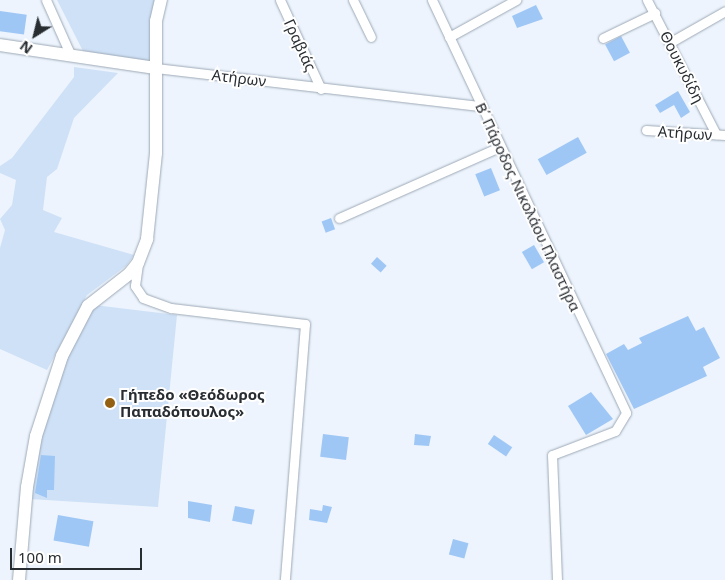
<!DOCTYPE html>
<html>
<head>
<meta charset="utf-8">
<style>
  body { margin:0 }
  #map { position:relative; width:725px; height:580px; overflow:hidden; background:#edf4fd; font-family:"Noto Sans",sans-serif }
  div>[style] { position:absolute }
  .green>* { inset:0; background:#cfe1f7 }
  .building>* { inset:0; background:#9fc7f5; transform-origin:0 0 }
  .roads { filter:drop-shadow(0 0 1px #9da9b6) drop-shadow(0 0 1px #9da9b6) }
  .street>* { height:9px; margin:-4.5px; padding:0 4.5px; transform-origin:4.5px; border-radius:4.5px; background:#fff }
  .secondary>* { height:12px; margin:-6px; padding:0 6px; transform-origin:6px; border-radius:6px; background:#fff }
  .dots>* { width:14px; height:14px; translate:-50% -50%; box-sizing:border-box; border:2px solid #fff; border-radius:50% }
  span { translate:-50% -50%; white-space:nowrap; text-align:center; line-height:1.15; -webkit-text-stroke:4px #fff; paint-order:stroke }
  .street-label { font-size:15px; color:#282d32 }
  .poi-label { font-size:15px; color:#282d32; font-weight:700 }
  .left { translate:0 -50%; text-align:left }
  .north { position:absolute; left:10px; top:10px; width:50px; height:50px; -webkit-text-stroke:4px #fff; paint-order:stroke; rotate:216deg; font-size:14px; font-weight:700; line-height:20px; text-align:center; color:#282d32 }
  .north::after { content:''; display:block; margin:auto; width:18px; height:22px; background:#282d32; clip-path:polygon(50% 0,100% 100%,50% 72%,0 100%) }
  .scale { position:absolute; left:10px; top:548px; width:132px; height:22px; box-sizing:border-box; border:2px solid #282d32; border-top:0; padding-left:6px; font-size:15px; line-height:18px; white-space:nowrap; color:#282d32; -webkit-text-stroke:4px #fff; paint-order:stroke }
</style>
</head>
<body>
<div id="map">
  <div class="green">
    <i style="clip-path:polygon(57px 0,156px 0,150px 62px,83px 51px)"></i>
    <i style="clip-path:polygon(74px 67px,118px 73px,74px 118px,57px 169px,47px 177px,43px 210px,62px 218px,54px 232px,134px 255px,126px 266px,87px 295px,47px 370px,0 349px,0 248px,5px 230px,0 219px,12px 205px,16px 180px,0 173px,0 166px,12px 158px,74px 77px)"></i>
    <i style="clip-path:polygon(94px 305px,177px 315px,158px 507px,30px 499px,31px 476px,64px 358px)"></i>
  </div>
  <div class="building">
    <i style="clip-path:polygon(536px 5px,543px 19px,517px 28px,512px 16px)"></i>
    <i style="left:0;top:11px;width:27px;height:20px;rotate:8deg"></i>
    <i style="left:621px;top:36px;width:19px;height:18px;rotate:62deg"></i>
    <i style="clip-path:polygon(678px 91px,690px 112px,681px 118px,674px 105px,660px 113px,655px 105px)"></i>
    <i style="left:578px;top:137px;width:18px;height:46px;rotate:61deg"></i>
    <i style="left:491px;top:168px;width:24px;height:17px;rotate:68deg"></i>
    <i style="left:331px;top:218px;width:12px;height:10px;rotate:70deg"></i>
    <i style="left:534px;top:245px;width:20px;height:14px;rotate:60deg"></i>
    <i style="left:377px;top:257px;width:13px;height:9px;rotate:42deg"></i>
    <i style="clip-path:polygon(688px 316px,696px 331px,704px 327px,720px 358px,703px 367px,707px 376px,634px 409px,606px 354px,624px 344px,628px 350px,642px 343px,639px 338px)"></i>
    <i style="clip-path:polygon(591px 392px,613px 419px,586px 435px,568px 406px)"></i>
    <i style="left:323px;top:434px;width:26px;height:23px;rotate:7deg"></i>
    <i style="clip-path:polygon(415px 434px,431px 436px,429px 446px,414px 445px)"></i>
    <i style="left:494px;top:435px;width:22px;height:11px;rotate:34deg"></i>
    <i style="clip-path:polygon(41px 455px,55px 456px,54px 490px,47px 490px,47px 498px,35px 493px)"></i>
    <i style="clip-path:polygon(188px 501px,212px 505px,210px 522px,188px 518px)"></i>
    <i style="clip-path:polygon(323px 505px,332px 507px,327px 523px,309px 520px,310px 509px,322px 511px)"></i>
    <i style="left:235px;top:506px;width:20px;height:15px;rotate:11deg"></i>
    <i style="left:58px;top:515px;width:36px;height:26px;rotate:10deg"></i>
    <i style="left:453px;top:539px;width:16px;height:16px;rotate:15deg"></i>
  </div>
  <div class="roads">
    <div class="street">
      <i style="left:46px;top:0;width:61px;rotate:65.9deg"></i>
      <i style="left:280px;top:0;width:98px;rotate:65.3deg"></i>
      <i style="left:353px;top:0;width:41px;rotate:64.1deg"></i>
      <i style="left:432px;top:0;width:456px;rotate:64.8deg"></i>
      <i style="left:626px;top:413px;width:21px;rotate:121deg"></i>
      <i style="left:615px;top:431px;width:67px;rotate:159.1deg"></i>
      <i style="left:552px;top:455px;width:125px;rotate:87.7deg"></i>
      <i style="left:647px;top:0;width:151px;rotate:62.8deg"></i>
      <i style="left:449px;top:37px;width:77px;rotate:-28.9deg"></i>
      <i style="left:603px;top:38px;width:58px;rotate:-25.7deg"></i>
      <i style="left:669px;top:43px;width:64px;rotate:-29.7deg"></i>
      <i style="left:156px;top:68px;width:325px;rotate:6.7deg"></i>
      <i style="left:646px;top:130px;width:79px;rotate:3.6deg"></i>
      <i style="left:339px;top:218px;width:175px;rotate:-23.9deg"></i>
      <i style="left:138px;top:264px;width:22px;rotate:98deg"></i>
      <i style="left:135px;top:286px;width:14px;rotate:56deg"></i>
      <i style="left:143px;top:298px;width:30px;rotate:20deg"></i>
      <i style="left:171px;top:308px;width:135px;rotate:6.8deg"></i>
      <i style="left:305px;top:324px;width:257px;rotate:94.5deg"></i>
    </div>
    <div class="secondary">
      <i style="left:0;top:45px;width:158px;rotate:8.4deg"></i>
      <i style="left:19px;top:580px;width:93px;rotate:-85.1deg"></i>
      <i style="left:27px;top:487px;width:52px;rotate:-80deg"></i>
      <i style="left:36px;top:436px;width:84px;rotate:-72deg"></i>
      <i style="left:62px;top:356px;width:56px;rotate:-62.5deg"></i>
      <i style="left:88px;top:306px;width:52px;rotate:-38deg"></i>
      <i style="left:129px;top:274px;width:14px;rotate:-51deg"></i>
      <i style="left:138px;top:263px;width:26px;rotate:-69deg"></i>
      <i style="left:147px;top:239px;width:86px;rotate:-84deg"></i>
      <i style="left:156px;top:153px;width:132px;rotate:-90deg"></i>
      <i style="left:156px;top:21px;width:22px;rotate:-77deg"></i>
    </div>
  </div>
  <div class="dots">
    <i style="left:110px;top:403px;background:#936111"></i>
  </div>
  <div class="street-label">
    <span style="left:300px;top:45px;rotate:65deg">Γραβιάς</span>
    <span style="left:682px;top:67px;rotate:63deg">Θουκυδίδη</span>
    <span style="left:239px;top:78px;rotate:7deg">Ατήρων</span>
    <span style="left:685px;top:133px;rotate:4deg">Ατήρων</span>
    <span style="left:528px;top:207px;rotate:65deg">Β΄ Πάροδος Νικολάου Πλαστήρα</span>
  </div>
  <div class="poi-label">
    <span class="left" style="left:120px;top:403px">Γήπεδο «Θεόδωρος<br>Παπαδόπουλος»</span>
  </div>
  <div class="north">N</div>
  <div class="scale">100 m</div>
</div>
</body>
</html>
